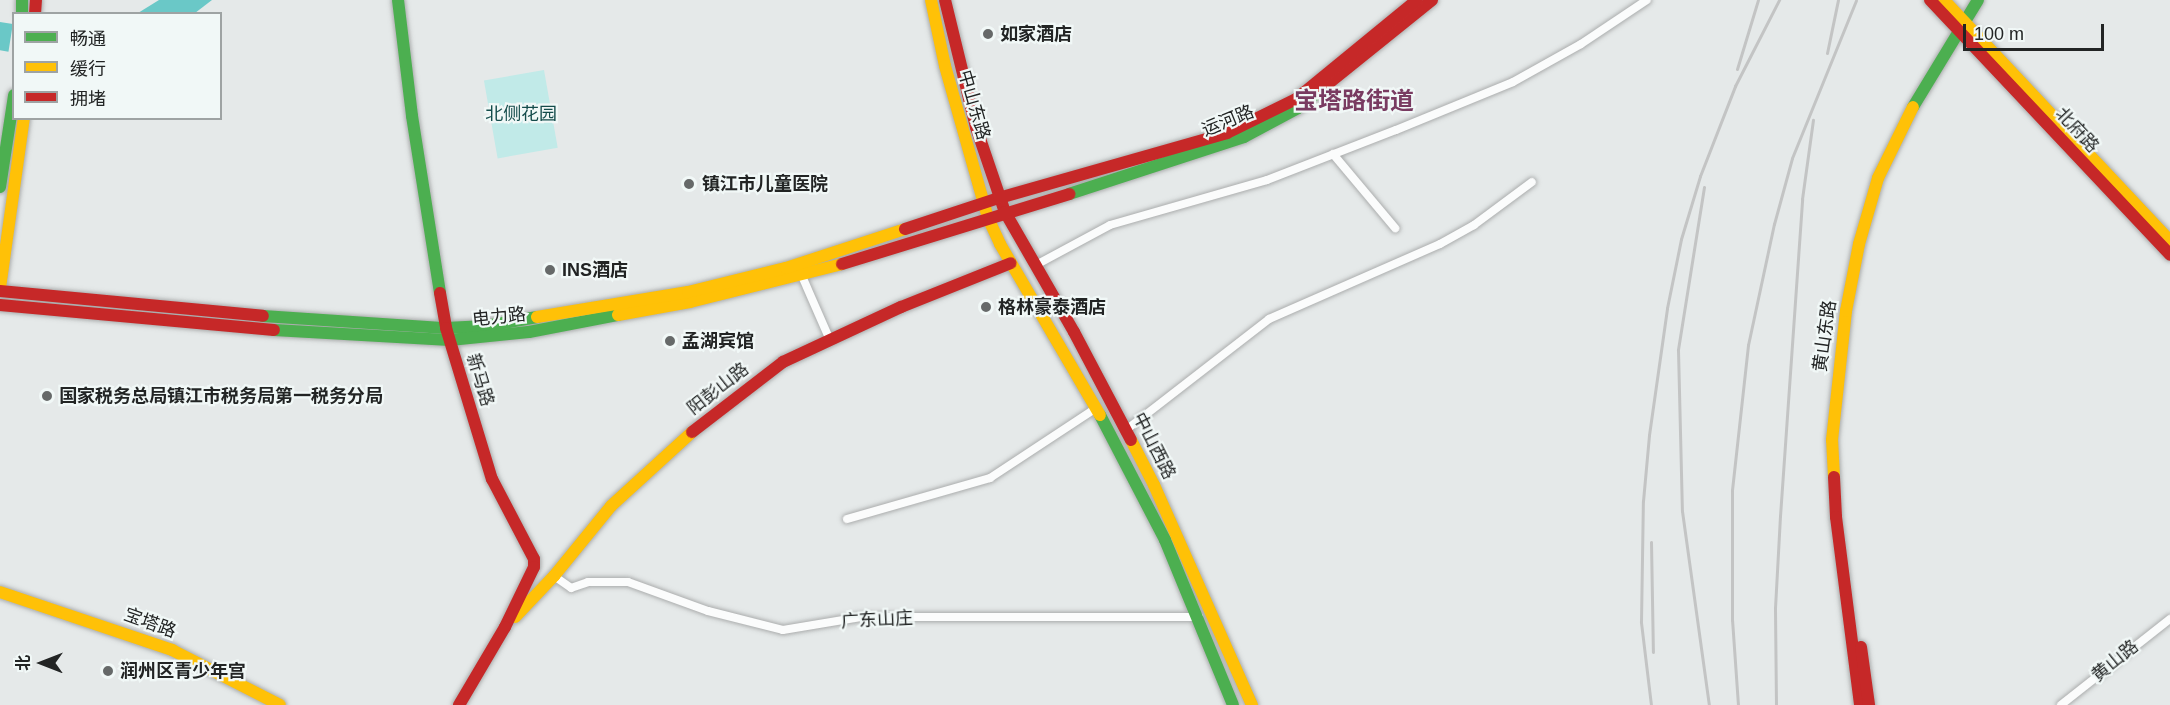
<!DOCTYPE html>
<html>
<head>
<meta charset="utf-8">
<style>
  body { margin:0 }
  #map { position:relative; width:2170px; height:705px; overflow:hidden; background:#e5e9e9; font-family:Arial,"Noto Sans SC",sans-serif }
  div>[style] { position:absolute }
  .green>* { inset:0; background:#c1eae8; transform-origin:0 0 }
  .water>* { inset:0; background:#6ac8c7; transform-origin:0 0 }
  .roads { filter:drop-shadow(0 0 2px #abadad) drop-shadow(0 0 2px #abadad) }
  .street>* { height:8px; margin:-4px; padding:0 4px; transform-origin:4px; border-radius:4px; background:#fbfcfc }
  .fast>* { height:12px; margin:-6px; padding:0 6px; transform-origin:6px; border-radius:6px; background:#4caf50 }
  .slow>* { height:12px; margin:-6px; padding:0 6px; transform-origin:6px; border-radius:6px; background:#ffc107 }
  .jam>* { height:12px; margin:-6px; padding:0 6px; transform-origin:6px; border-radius:6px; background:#c62828 }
  .rail>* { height:3px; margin:-1.5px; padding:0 1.5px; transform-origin:1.5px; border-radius:1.5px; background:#c3c4c4 }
  .dots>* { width:16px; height:16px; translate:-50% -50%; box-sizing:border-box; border:3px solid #f1f8f7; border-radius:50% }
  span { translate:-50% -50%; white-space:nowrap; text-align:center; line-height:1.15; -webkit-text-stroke:4.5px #f1f8f7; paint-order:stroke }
  .poi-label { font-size:18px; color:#222424; font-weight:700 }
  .left { translate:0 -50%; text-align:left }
  .street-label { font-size:18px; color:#222424 }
  .park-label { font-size:18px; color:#144c4b }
  .district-label { font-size:24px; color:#793b61; font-weight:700 }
  .legend { position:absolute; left:12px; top:12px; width:210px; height:108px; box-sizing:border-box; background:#f1f8f7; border:2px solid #9ea3a3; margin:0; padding:8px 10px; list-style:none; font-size:18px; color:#222424 }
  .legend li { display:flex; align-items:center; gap:12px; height:30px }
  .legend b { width:30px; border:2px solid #9ea3a3 }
  .north { position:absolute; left:12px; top:633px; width:60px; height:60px; -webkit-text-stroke:4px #f1f8f7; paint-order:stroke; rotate:270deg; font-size:16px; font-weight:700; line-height:24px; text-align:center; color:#222424 }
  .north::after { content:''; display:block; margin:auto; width:21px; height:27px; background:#222424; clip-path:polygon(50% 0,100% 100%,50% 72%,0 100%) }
  .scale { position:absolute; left:1963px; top:24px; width:141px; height:27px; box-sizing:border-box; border:3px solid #222424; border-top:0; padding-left:8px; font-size:18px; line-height:21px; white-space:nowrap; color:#222424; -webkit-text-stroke:4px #f1f8f7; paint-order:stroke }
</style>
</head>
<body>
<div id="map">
  <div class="green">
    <i style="left:544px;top:70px;width:79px;height:61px;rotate:80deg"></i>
  </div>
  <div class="water">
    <i style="clip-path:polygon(159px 0,212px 0,195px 13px,138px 13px)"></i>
    <i style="left:0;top:22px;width:13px;height:28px;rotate:9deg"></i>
  </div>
  <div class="roads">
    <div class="street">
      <i style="left:1333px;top:154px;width:97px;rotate:50deg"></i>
      <i style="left:1034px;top:266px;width:86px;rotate:-28.3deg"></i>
      <i style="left:1110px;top:225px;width:163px;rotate:-16deg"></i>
      <i style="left:1267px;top:180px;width:138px;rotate:-21.2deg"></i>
      <i style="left:1396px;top:130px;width:126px;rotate:-22.3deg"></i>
      <i style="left:1513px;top:82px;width:78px;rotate:-29.2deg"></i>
      <i style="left:1581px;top:44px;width:79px;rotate:-33.7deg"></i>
      <i style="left:802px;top:276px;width:70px;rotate:66.4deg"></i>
      <i style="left:1126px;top:430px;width:181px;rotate:-37.8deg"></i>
      <i style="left:1269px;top:319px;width:187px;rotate:-23.7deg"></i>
      <i style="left:1440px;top:244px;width:39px;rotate:-29deg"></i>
      <i style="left:1474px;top:225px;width:72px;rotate:-36.6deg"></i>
      <i style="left:847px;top:519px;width:149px;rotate:-16deg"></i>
      <i style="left:990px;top:478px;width:127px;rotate:-33.4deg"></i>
      <i style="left:554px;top:576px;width:21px;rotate:35deg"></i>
      <i style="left:571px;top:588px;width:18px;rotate:-19deg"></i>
      <i style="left:588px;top:582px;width:40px"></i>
      <i style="left:628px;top:582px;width:85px;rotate:19.9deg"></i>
      <i style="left:708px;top:611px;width:77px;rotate:14.2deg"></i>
      <i style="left:783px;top:630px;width:79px;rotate:-9.5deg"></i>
      <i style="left:861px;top:617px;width:338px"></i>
      <i style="left:2061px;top:705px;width:139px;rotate:-38.3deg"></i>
    </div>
    <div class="fast">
      <i style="left:22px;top:0;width:14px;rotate:90deg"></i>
      <i style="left:398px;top:0;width:117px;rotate:83.1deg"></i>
      <i style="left:412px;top:116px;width:179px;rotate:81deg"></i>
      <i style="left:1913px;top:107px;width:125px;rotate:-58.7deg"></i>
      <i style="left:0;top:187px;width:93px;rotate:-81.3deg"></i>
      <i style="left:1069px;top:194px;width:184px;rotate:-18deg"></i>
      <i style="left:1244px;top:137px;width:61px;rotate:-28.2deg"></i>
      <i style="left:1298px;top:108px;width:27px;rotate:-39deg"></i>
      <i style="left:263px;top:316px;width:183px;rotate:3.8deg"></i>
      <i style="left:446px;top:328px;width:40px;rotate:-2.9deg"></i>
      <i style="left:486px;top:326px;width:52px;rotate:-10deg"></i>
      <i style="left:274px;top:330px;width:176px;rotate:3.3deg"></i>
      <i style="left:450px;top:340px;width:79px;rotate:-5.8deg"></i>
      <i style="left:529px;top:332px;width:91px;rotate:-10.8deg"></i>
      <i style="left:1100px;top:415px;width:141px;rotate:62.5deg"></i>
      <i style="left:1165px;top:540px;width:178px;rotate:67.6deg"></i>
    </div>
    <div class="slow">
      <i style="left:931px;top:0;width:67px;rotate:78deg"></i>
      <i style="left:945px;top:66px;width:158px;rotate:74.2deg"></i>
      <i style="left:988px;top:218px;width:29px;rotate:65deg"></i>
      <i style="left:1000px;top:244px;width:198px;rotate:59.7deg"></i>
      <i style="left:1944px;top:0;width:330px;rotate:46.8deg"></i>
      <i style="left:0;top:288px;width:172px;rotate:-82deg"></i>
      <i style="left:618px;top:315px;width:73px;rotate:-10.2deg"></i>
      <i style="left:690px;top:302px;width:157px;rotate:-14deg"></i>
      <i style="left:537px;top:317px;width:153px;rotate:-9.4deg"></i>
      <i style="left:688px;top:292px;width:101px;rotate:-13.8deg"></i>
      <i style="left:786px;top:268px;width:125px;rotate:-18.1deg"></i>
      <i style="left:1131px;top:440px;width:51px;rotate:62.9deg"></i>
      <i style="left:1154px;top:485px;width:241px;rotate:66deg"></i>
      <i style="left:1834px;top:477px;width:37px;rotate:-93deg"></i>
      <i style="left:1832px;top:440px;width:130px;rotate:-83.8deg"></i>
      <i style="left:1846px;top:311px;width:68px;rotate:-79deg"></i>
      <i style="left:1859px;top:244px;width:69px;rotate:-73.9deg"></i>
      <i style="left:1878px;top:178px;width:79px;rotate:-63.8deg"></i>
      <i style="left:0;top:592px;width:182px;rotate:18.6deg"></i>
      <i style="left:172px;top:650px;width:121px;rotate:27deg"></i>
      <i style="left:515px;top:617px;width:57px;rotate:-46.4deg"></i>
      <i style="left:554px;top:576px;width:90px;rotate:-50.8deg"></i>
      <i style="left:611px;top:506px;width:110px;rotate:-42.4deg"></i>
    </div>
    <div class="jam">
      <i style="left:945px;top:0;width:131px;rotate:76.3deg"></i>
      <i style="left:976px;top:127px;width:90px;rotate:71.2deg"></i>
      <i style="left:1005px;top:212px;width:138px;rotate:60.1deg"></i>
      <i style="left:1074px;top:332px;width:122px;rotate:62.2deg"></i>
      <i style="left:1930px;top:0;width:350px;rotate:46.7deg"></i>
      <i style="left:35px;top:14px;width:14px;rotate:-86deg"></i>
      <i style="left:1319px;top:91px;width:145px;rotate:-38.8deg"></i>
      <i style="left:905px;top:229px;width:99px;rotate:-18.3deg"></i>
      <i style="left:999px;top:198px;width:237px;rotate:-15.9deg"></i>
      <i style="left:1227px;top:133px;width:77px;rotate:-26.2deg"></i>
      <i style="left:1296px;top:99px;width:156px;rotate:-39.3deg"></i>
      <i style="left:842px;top:264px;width:238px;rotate:-17.1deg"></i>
      <i style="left:0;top:291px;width:264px;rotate:5.4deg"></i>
      <i style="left:440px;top:293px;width:36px;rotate:80deg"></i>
      <i style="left:446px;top:328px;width:158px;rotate:73.1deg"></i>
      <i style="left:492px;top:479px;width:90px;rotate:62.3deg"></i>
      <i style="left:534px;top:559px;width:8px;rotate:90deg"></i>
      <i style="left:534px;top:567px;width:67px;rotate:115.8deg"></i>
      <i style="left:505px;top:627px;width:91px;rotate:120.5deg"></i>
      <i style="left:0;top:305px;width:275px;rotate:5.2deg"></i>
      <i style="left:692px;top:432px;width:115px;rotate:-37.6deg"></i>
      <i style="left:783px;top:362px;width:130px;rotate:-25deg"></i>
      <i style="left:901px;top:307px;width:118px;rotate:-21.8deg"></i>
      <i style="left:1834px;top:477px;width:40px;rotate:87.1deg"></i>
      <i style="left:1836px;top:517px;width:190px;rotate:82.7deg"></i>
      <i style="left:1861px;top:647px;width:59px;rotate:82.1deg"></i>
    </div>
  </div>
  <div class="rail">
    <i style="left:1827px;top:53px;width:54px;rotate:-78.3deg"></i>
    <i style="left:1737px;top:69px;width:72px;rotate:-73.1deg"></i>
    <i style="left:1704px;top:187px;width:165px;rotate:99.1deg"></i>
    <i style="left:1678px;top:350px;width:161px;rotate:88.6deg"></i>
    <i style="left:1682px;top:511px;width:196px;rotate:82.1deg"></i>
    <i style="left:1651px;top:542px;width:110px;rotate:89deg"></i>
    <i style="left:1651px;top:705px;width:84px;rotate:-96.9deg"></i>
    <i style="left:1641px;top:622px;width:121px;rotate:-89.1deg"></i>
    <i style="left:1643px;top:501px;width:66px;rotate:-84.8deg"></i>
    <i style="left:1649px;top:435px;width:128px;rotate:-81.9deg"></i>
    <i style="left:1667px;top:308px;width:70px;rotate:-78.5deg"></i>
    <i style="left:1681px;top:239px;width:66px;rotate:-73.2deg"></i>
    <i style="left:1700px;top:176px;width:97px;rotate:-68.7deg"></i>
    <i style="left:1735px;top:86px;width:97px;rotate:-62.9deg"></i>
    <i style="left:1738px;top:705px;width:85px;rotate:-94deg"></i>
    <i style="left:1732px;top:620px;width:130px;rotate:-90deg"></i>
    <i style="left:1732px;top:490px;width:146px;rotate:-83.7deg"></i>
    <i style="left:1748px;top:345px;width:124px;rotate:-77.9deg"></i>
    <i style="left:1774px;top:224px;width:68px;rotate:-74.7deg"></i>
    <i style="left:1792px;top:158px;width:170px;rotate:-67.9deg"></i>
    <i style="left:1776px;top:705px;width:97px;rotate:-90.6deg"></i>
    <i style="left:1775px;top:608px;width:92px;rotate:-86.9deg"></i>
    <i style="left:1780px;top:516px;width:318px;rotate:-86deg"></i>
    <i style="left:1802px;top:199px;width:80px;rotate:-82.1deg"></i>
  </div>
  <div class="dots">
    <i style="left:988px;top:34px;background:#666969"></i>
    <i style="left:689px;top:184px;background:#666969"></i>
    <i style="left:550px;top:270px;background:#666969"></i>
    <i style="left:986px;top:307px;background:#666969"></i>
    <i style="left:670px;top:341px;background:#666969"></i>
    <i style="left:47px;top:396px;background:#666969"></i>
    <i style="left:108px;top:671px;background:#666969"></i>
  </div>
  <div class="poi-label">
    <span class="left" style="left:1000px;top:34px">如家酒店</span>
    <span class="left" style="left:702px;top:184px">镇江市儿童医院</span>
    <span class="left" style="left:562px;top:270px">INS酒店</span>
    <span class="left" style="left:998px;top:307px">格林豪泰酒店</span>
    <span class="left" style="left:682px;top:341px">孟湖宾馆</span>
    <span class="left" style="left:59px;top:396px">国家税务总局镇江市税务局第一税务分局</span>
    <span class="left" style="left:120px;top:671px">润州区青少年宫</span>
  </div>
  <div class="street-label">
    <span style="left:974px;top:105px;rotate:74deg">中山东路</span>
    <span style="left:1228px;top:121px;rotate:-22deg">运河路</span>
    <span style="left:2077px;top:130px;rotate:47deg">北府路</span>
    <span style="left:499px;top:317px;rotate:-6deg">电力路</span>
    <span style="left:1825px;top:336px;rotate:-82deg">黄山东路</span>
    <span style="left:480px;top:380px;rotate:73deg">新马路</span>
    <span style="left:718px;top:389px;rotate:-38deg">阳彭山路</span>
    <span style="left:1154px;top:446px;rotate:63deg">中山西路</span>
    <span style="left:877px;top:620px;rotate:-3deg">广东山庄</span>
    <span style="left:150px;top:623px;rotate:20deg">宝塔路</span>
    <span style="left:2115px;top:661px;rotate:-39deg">黄山路</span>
  </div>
  <div class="park-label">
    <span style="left:521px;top:114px">北侧花园</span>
  </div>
  <div class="district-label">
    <span style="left:1354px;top:101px">宝塔路街道</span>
  </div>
  <ul class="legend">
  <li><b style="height:8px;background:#4caf50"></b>畅通</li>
  <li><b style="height:8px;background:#ffc107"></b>缓行</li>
  <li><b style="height:8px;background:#c62828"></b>拥堵</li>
  </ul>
  <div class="north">北</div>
  <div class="scale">100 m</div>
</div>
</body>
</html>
